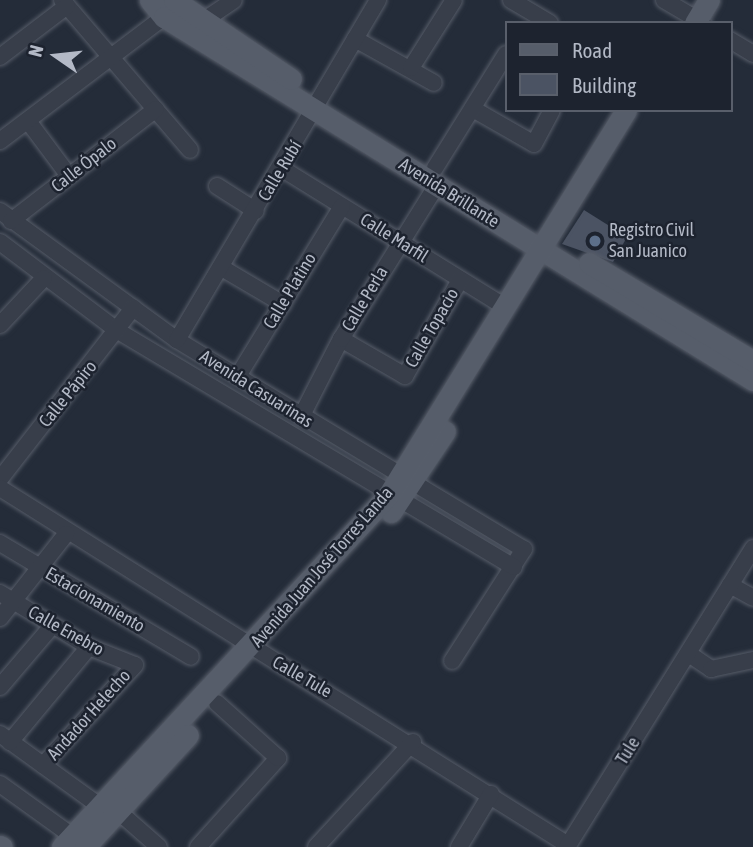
<!DOCTYPE html>
<html>
<head>
<meta charset="utf-8">
<style>
  body { margin:0 }
  #map { position:relative; width:753px; height:847px; overflow:hidden; background:#242c39; font-family:"Asap Condensed",sans-serif }
  div>[style] { position:absolute }
  .building>* { inset:0; background:#4b5363 }
  .roads { filter:drop-shadow(0 0 2px #565c68) drop-shadow(0 0 2px #565c68) }
  .minor>* { height:16px; margin:-8px; padding:0 8px; transform-origin:8px; border-radius:8px; background:#383e4a }
  .major>* { height:21px; margin:-10.5px; padding:0 10.5px; transform-origin:10.5px; border-radius:10.5px; background:#565d6a }
  .dots>* { width:19px; height:19px; translate:-50% -50%; box-sizing:border-box; border:4px solid #1d232f; border-radius:50% }
  span { translate:-50% -50%; white-space:nowrap; text-align:center; line-height:1.15; -webkit-text-stroke:5px #1d232f; paint-order:stroke }
  .street-label { font-size:18px; color:#b3b9c6 }
  .poi-label { font-size:18px; color:#b3b9c6 }
  .left { translate:0 -50%; text-align:left }
  .legend { position:absolute; left:505px; top:21px; width:228px; height:91px; box-sizing:border-box; background:#1d232f; border:2px solid #595f6b; margin:0; padding:9px 12px; list-style:none; font-size:21px; color:#b3b9c6 }
  .legend li { display:flex; align-items:center; gap:14px; height:35px }
  .legend b { width:35px; border:2px solid #595f6b }
  .north { position:absolute; left:21px; top:21px; width:70px; height:70px; -webkit-text-stroke:5px #1d232f; paint-order:stroke; rotate:284deg; font-size:19px; font-weight:700; line-height:28px; text-align:center; color:#b3b9c6 }
  .north::after { content:''; display:block; margin:auto; width:24px; height:32px; background:#b3b9c6; clip-path:polygon(50% 0,100% 100%,50% 72%,0 100%) }
</style>
</head>
<body>
<div id="map">
  <div class="building">
    <i style="clip-path:polygon(584px 210px,627px 237px,613px 262px,562px 244px)"></i>
  </div>
  <div class="roads">
    <div class="minor">
      <i style="left:62px;top:0;width:197px;rotate:49.5deg"></i>
      <i style="left:511px;top:0;width:45px;rotate:30.5deg"></i>
      <i style="left:664px;top:0;width:45px;rotate:30.5deg"></i>
      <i style="left:203px;top:21px;width:37px;rotate:-34deg"></i>
      <i style="left:355px;top:39px;width:90px;rotate:29.1deg"></i>
      <i style="left:730px;top:40px;width:27px;rotate:31deg"></i>
      <i style="left:0;top:57px;width:84px;rotate:-37.3deg"></i>
      <i style="left:411px;top:68px;width:80px;rotate:-57.7deg"></i>
      <i style="left:473px;top:109px;width:70px;rotate:29.8deg"></i>
      <i style="left:534px;top:144px;width:38px;rotate:-62deg"></i>
      <i style="left:28px;top:121px;width:69px;rotate:53.3deg"></i>
      <i style="left:0;top:141px;width:206px;rotate:-37.1deg"></i>
      <i style="left:281px;top:168px;width:266px;rotate:31.8deg"></i>
      <i style="left:435px;top:168px;width:134px;rotate:-58.1deg"></i>
      <i style="left:217px;top:186px;width:46px;rotate:32.7deg"></i>
      <i style="left:0;top:211px;width:219px;rotate:36.1deg"></i>
      <i style="left:177px;top:340px;width:405px;rotate:31.1deg"></i>
      <i style="left:524px;top:549px;width:133px;rotate:122.7deg"></i>
      <i style="left:11px;top:221px;width:183px;rotate:-37.7deg"></i>
      <i style="left:0;top:242px;width:148px;rotate:37deg"></i>
      <i style="left:118px;top:331px;width:461px;rotate:30.8deg"></i>
      <i style="left:222px;top:268px;width:71px;rotate:30.5deg"></i>
      <i style="left:0;top:325px;width:64px;rotate:-46.9deg"></i>
      <i style="left:341px;top:339px;width:74px;rotate:30deg"></i>
      <i style="left:405px;top:376px;width:111px;rotate:-60.2deg"></i>
      <i style="left:177px;top:340px;width:395px;rotate:-59.4deg"></i>
      <i style="left:238px;top:376px;width:199px;rotate:-58.5deg"></i>
      <i style="left:301px;top:417px;width:88px;rotate:-62.9deg"></i>
      <i style="left:341px;top:339px;width:181px;rotate:-58.1deg"></i>
      <i style="left:0;top:479px;width:217px;rotate:-52.1deg"></i>
      <i style="left:0;top:488px;width:671px;rotate:32.15deg"></i>
      <i style="left:0;top:543px;width:222px;rotate:30.8deg"></i>
      <i style="left:730px;top:585px;width:26px;rotate:29deg"></i>
      <i style="left:0;top:593px;width:104px;rotate:31.2deg"></i>
      <i style="left:89px;top:647px;width:49px;rotate:21.4deg"></i>
      <i style="left:135px;top:665px;width:136px;rotate:132.6deg"></i>
      <i style="left:0;top:618px;width:107px;rotate:-51.8deg"></i>
      <i style="left:689px;top:654px;width:27px;rotate:34deg"></i>
      <i style="left:711px;top:669px;width:43px;rotate:-12.1deg"></i>
      <i style="left:0;top:687px;width:80px;rotate:-49.6deg"></i>
      <i style="left:0;top:734px;width:125px;rotate:35.9deg"></i>
      <i style="left:10px;top:742px;width:124px;rotate:-50.3deg"></i>
      <i style="left:0;top:784px;width:89px;rotate:35.8deg"></i>
      <i style="left:119px;top:812px;width:53px;rotate:41.2deg"></i>
      <i style="left:198px;top:847px;width:120px;rotate:-48deg"></i>
      <i style="left:278px;top:758px;width:82px;rotate:-138deg"></i>
      <i style="left:316px;top:847px;width:143px;rotate:-47.3deg"></i>
      <i style="left:459px;top:847px;width:62px;rotate:-58.9deg"></i>
      <i style="left:567px;top:847px;width:352px;rotate:-58.1deg"></i>
    </div>
    <div class="major">
      <i style="left:150px;top:0;width:22px;rotate:51deg"></i>
      <i style="left:164px;top:17px;width:692px;rotate:31.65deg"></i>
      <i style="left:174px;top:0;width:141px;rotate:34deg"></i>
      <i style="left:695px;top:23px;width:27px;rotate:-59deg"></i>
      <i style="left:589px;top:263px;width:191px;rotate:30.9deg"></i>
      <i style="left:391px;top:512px;width:97px;rotate:-56.3deg"></i>
      <i style="left:0;top:846px;width:2px;rotate:27deg"></i>
      <i style="left:62px;top:847px;width:481px;rotate:-47.2deg"></i>
      <i style="left:389px;top:494px;width:451px;rotate:-58.3deg"></i>
      <i style="left:85px;top:847px;width:152px;rotate:-47.4deg"></i>
    </div>
  </div>
  <div class="dots">
    <i style="left:595px;top:241px;background:#5c6f8a"></i>
  </div>
  <div class="street-label">
    <span style="left:84px;top:165px;rotate:-38deg">Calle Ópalo</span>
    <span style="left:280px;top:171px;rotate:-59deg">Calle Rubí</span>
    <span style="left:449px;top:193px;rotate:32deg">Avenida Brillante</span>
    <span style="left:394px;top:238px;rotate:32deg">Calle Marfil</span>
    <span style="left:290px;top:291px;rotate:-59deg">Calle Platino</span>
    <span style="left:365px;top:299px;rotate:-59deg">Calle Perla</span>
    <span style="left:432px;top:328px;rotate:-60deg">Calle Topacio</span>
    <span style="left:256px;top:389px;rotate:32deg">Avenida Casuarinas</span>
    <span style="left:68px;top:394px;rotate:-51deg">Calle Pápiro</span>
    <span style="left:322px;top:567px;rotate:-49deg">Avenida Juan José Torres Landa</span>
    <span style="left:95px;top:600px;rotate:30deg">Estacionamiento</span>
    <span style="left:66px;top:631px;rotate:29deg">Calle Enebro</span>
    <span style="left:302px;top:677px;rotate:30deg">Calle Tule</span>
    <span style="left:89px;top:715px;rotate:-48deg">Andador Helecho</span>
    <span style="left:628px;top:751px;rotate:-58deg">Tule</span>
  </div>
  <div class="poi-label">
    <span class="left" style="left:609px;top:241px">Registro Civil<br>San Juanico</span>
  </div>
  <ul class="legend">
  <li><b style="height:9px;background:#565d6a"></b>Road</li>
  <li><b style="height:19px;background:#4b5363"></b>Building</li>
  </ul>
  <div class="north">N</div>
</div>
</body>
</html>
